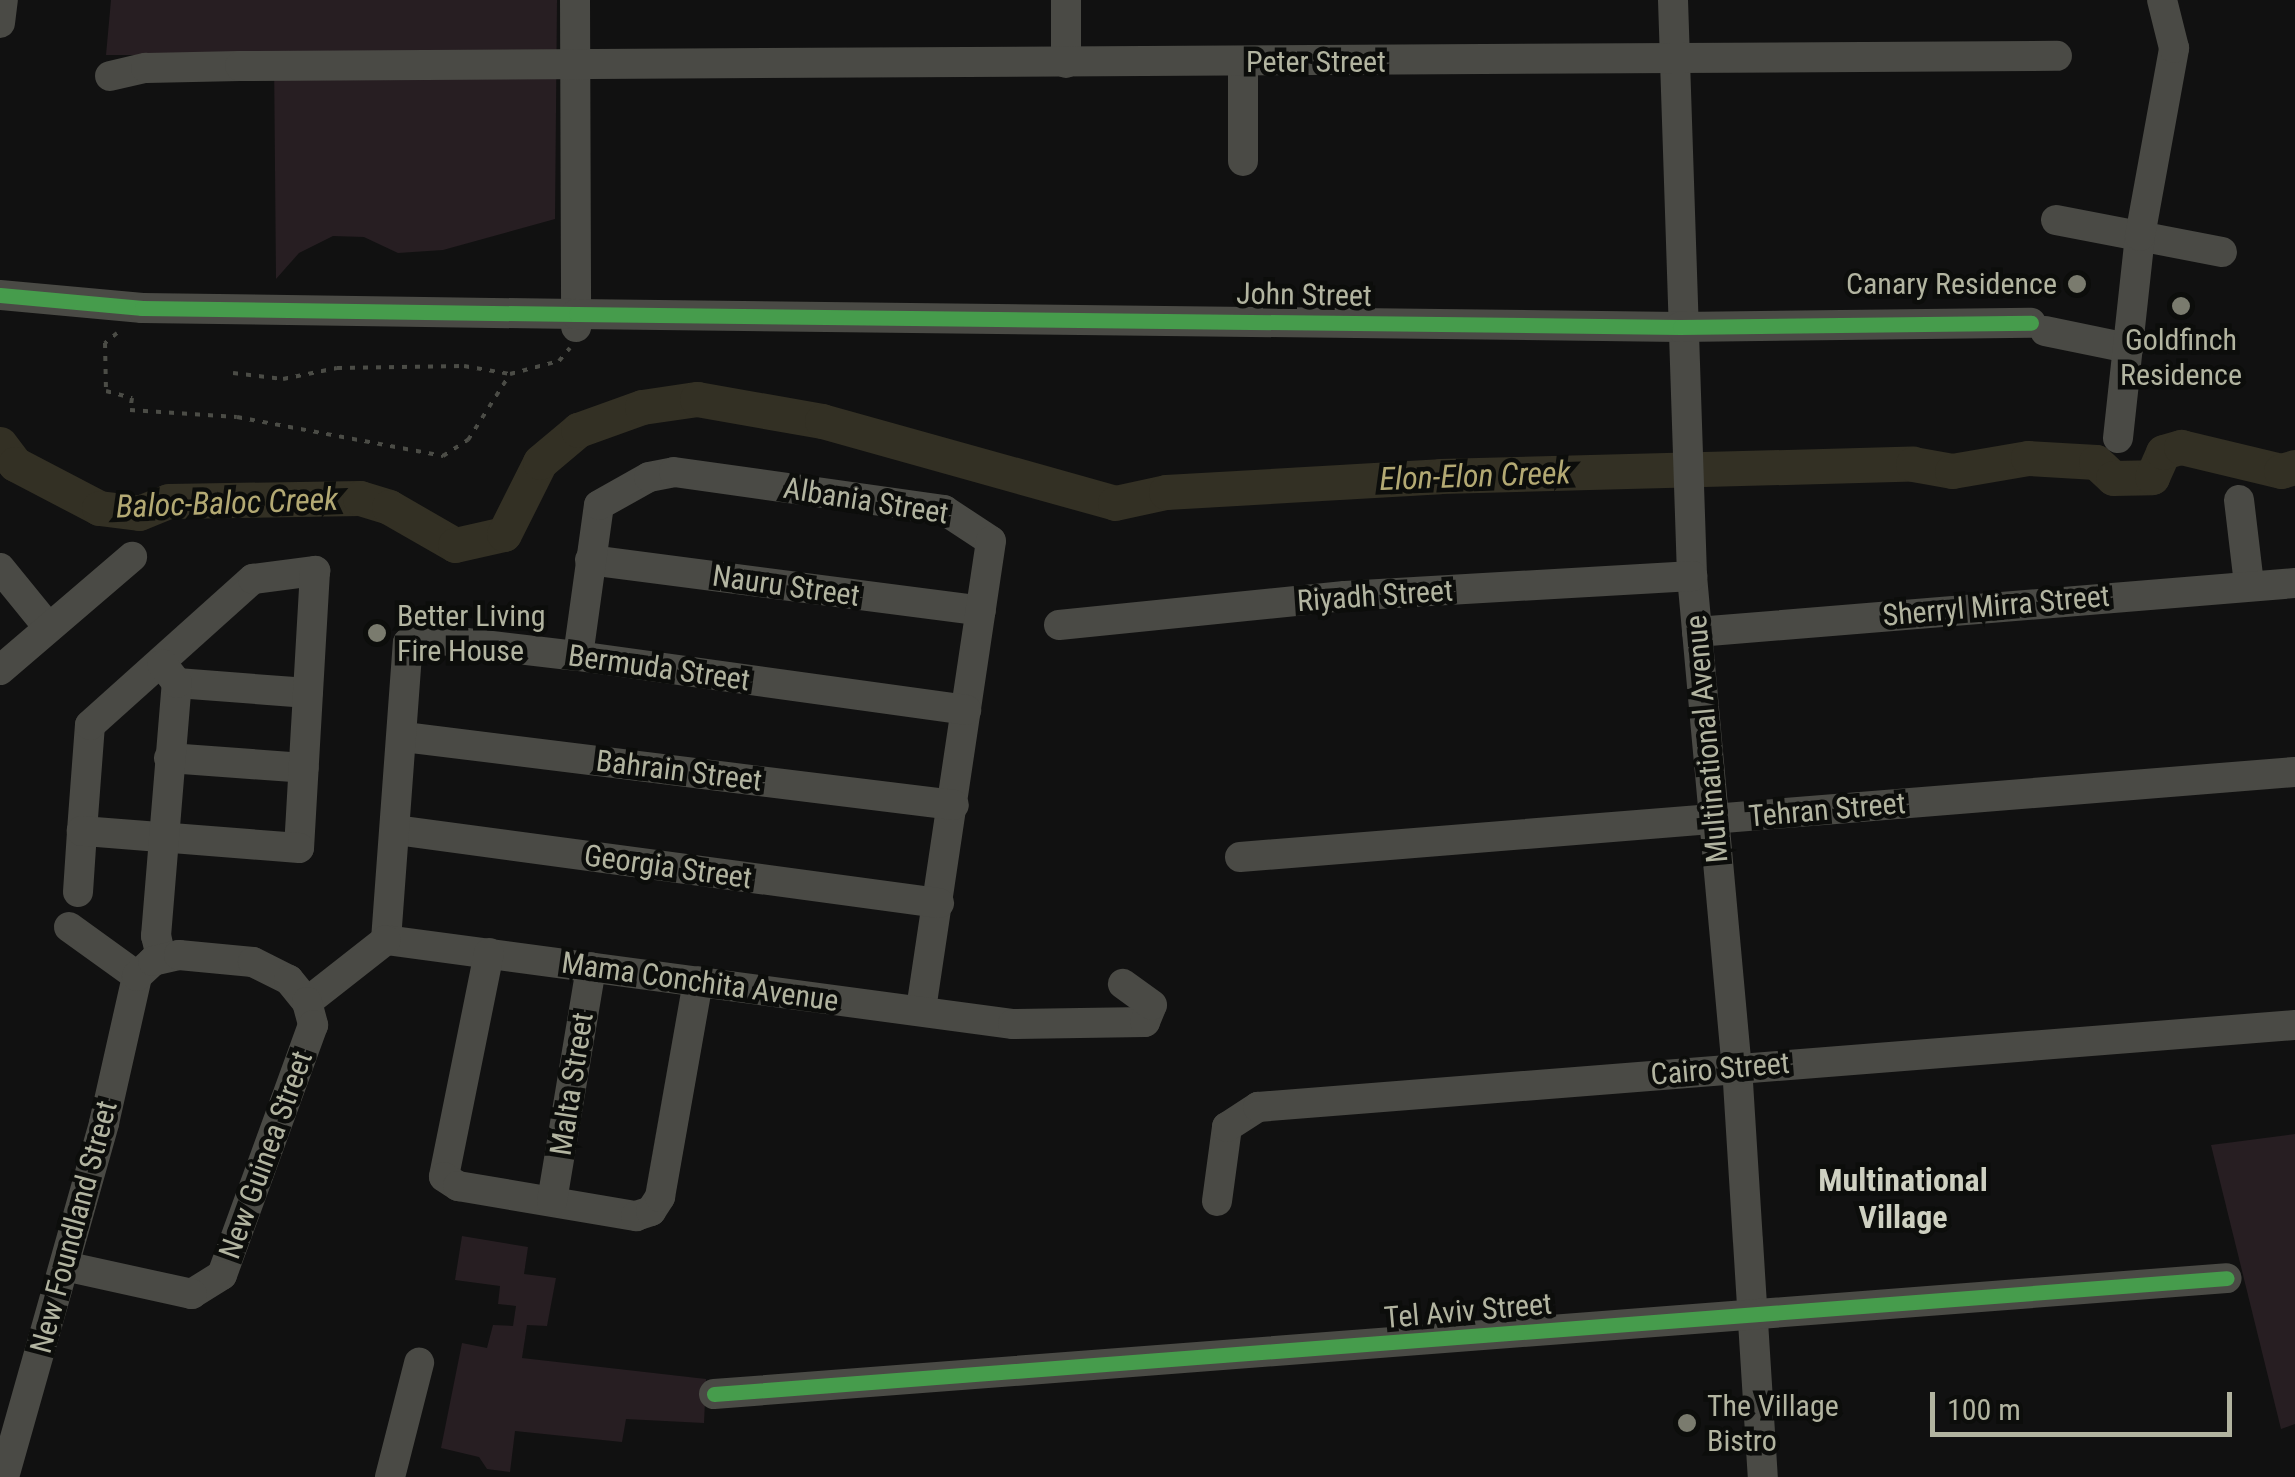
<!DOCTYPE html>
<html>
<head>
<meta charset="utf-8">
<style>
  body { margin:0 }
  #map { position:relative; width:2295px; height:1477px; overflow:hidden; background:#111; font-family:"Roboto Condensed",sans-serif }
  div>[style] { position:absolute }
  .green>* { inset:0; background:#271e22 }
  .river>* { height:35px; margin:-17.5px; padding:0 17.5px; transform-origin:17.5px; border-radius:17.5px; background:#333024 }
  .path>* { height:4px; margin-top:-2px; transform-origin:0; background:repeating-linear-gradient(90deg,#4b4c46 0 5px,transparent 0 13px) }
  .minor>* { height:30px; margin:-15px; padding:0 15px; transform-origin:15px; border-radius:15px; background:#4a4a45 }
  .cycleway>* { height:15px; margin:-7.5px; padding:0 7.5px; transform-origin:7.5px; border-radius:7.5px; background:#469c4c }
  .dots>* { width:28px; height:28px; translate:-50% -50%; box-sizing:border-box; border:5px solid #0c0d0b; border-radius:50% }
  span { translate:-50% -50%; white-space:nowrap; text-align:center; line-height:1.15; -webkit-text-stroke:9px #0c0d0b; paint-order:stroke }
  .street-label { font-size:30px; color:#b2b4a0 }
  .poi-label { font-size:30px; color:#b2b4a0 }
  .right { translate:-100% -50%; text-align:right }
  .left { translate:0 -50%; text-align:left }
  .water-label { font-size:32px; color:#b3a973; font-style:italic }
  .neighbourhood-label { font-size:32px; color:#ced0c1; font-weight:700 }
  .scale { position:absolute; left:1930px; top:1392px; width:302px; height:45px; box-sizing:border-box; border:5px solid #b2b4a0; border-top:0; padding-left:12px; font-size:30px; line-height:35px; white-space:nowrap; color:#b2b4a0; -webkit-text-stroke:8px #0c0d0b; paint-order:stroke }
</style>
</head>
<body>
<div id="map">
  <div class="green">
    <i style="clip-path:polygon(111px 0,557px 0,555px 219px,443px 250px,398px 253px,364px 237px,333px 236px,299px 253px,276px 279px,274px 55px,106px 55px)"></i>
    <i style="clip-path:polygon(2295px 1134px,2295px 1424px,2281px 1429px,2211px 1145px)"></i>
    <i style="clip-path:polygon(462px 1236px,528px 1247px,524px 1274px,556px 1278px,547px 1326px,527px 1325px,522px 1358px,706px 1379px,704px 1423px,626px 1419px,622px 1442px,515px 1431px,510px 1472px,487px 1469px,479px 1457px,441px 1448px,462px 1343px,487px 1348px,493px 1325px,513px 1326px,516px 1306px,498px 1304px,500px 1286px,455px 1280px)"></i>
  </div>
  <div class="river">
    <i style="left:0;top:444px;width:25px;rotate:53deg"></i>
    <i style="left:15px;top:464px;width:95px;rotate:27.6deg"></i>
    <i style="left:99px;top:508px;width:40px;rotate:7.1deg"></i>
    <i style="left:139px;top:513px;width:31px;rotate:-22deg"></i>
    <i style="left:168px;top:501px;width:192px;rotate:-0.9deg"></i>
    <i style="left:360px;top:498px;width:30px;rotate:17deg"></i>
    <i style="left:389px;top:507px;width:76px;rotate:29.9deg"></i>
    <i style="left:455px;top:545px;width:50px;rotate:-12.7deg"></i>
    <i style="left:504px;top:534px;width:80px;rotate:-63.4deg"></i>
    <i style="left:540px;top:462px;width:50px;rotate:-40.1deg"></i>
    <i style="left:578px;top:430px;width:68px;rotate:-19.8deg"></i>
    <i style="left:642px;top:407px;width:56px;rotate:-8.3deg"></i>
    <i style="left:697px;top:399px;width:127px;rotate:10deg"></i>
    <i style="left:822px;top:421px;width:304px;rotate:15.6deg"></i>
    <i style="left:1115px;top:503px;width:52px;rotate:-12.2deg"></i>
    <i style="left:1166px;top:492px;width:274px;rotate:-3.3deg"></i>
    <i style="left:1440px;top:476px;width:473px;rotate:-1.5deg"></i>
    <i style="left:1913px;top:464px;width:40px;rotate:10deg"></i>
    <i style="left:1952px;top:471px;width:77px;rotate:-9.7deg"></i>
    <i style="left:2028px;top:458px;width:68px;rotate:3.4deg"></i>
    <i style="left:2096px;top:462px;width:23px;rotate:43deg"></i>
    <i style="left:2113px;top:478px;width:39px;rotate:-1deg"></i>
    <i style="left:2152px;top:477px;width:27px;rotate:-66deg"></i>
    <i style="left:2163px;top:452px;width:19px;rotate:-16deg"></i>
    <i style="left:2181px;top:447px;width:103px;rotate:13.5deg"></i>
    <i style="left:2281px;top:471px;width:15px;rotate:-16deg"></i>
  </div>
  <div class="path">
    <i style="left:117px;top:333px;width:16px;rotate:140deg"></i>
    <i style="left:105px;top:343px;width:48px;rotate:88.8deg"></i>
    <i style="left:106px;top:391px;width:27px;rotate:15deg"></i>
    <i style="left:132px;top:398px;width:12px;rotate:99deg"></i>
    <i style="left:130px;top:410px;width:107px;rotate:3.7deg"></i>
    <i style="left:237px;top:417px;width:210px;rotate:10.7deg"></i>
    <i style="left:443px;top:456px;width:30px;rotate:-33deg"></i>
    <i style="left:468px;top:440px;width:78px;rotate:-57.5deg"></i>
    <i style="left:510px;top:374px;width:51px;rotate:-14.9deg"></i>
    <i style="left:559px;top:361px;width:17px;rotate:-50deg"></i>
    <i style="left:233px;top:373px;width:50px;rotate:6.8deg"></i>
    <i style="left:283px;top:379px;width:55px;rotate:-11.5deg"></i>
    <i style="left:337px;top:368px;width:127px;rotate:-0.9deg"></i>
    <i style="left:464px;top:366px;width:47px;rotate:9.9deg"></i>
  </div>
  <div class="minor">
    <i style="left:575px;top:0;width:327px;rotate:89.8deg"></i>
    <i style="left:1066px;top:0;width:63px;rotate:90deg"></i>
    <i style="left:1673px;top:0;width:576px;rotate:88.11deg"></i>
    <i style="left:1692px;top:576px;width:493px;rotate:84.8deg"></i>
    <i style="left:1737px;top:1067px;width:411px;rotate:86.4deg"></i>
    <i style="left:0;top:23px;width:23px;rotate:-83deg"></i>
    <i style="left:1243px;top:63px;width:98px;rotate:90deg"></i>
    <i style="left:110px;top:76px;width:37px;rotate:-13deg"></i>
    <i style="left:146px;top:68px;width:94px;rotate:-1.2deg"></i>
    <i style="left:240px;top:66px;width:1817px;rotate:-0.32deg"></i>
    <i style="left:2056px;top:220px;width:169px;rotate:10.9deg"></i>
    <i style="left:0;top:295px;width:143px;rotate:5.2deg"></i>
    <i style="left:142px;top:308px;width:434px;rotate:0.8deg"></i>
    <i style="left:576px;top:314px;width:1104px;rotate:0.67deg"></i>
    <i style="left:1680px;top:327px;width:351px;rotate:-0.7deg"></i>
    <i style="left:2045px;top:331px;width:85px;rotate:11.6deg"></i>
    <i style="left:2118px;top:438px;width:203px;rotate:-83.8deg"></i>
    <i style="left:2140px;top:236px;width:191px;rotate:-79.7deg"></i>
    <i style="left:2174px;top:48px;width:49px;rotate:-104deg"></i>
    <i style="left:2239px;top:500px;width:85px;rotate:83.2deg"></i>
    <i style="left:590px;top:560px;width:394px;rotate:7.4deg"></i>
    <i style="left:0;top:568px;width:77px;rotate:50.8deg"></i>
    <i style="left:1059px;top:625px;width:287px;rotate:-5.8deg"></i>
    <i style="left:1345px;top:596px;width:348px;rotate:-3.3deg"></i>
    <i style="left:1697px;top:632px;width:600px;rotate:-4.68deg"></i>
    <i style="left:578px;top:656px;width:152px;rotate:-82.1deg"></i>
    <i style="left:599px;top:505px;width:57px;rotate:-29.2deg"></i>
    <i style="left:649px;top:477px;width:25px;rotate:-11deg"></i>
    <i style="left:674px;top:472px;width:273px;rotate:8deg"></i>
    <i style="left:944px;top:510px;width:56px;rotate:33.4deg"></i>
    <i style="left:991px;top:541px;width:475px;rotate:98.5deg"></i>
    <i style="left:0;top:670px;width:174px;rotate:-40.6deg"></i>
    <i style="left:177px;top:683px;width:131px;rotate:4.4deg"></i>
    <i style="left:404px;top:737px;width:554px;rotate:7.05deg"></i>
    <i style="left:169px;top:758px;width:135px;rotate:4.2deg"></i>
    <i style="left:396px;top:830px;width:548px;rotate:7.66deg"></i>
    <i style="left:1240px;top:857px;width:1058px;rotate:-4.61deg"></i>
    <i style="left:78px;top:892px;width:61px;rotate:-86.2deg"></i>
    <i style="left:82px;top:831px;width:106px;rotate:-85.7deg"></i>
    <i style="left:90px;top:725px;width:219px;rotate:-41.9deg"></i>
    <i style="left:253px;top:579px;width:63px;rotate:-7.4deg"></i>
    <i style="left:315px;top:571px;width:277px;rotate:93.3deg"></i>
    <i style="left:299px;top:848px;width:218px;rotate:-175.5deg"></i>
    <i style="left:69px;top:927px;width:84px;rotate:35.8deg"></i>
    <i style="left:386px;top:940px;width:298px;rotate:-85.8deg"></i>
    <i style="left:408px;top:643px;width:25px;rotate:-9deg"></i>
    <i style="left:433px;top:639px;width:146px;rotate:6.7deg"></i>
    <i style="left:578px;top:656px;width:392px;rotate:7.9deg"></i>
    <i style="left:386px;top:940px;width:633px;rotate:7.63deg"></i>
    <i style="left:1013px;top:1024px;width:132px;rotate:-0.9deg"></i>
    <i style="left:1145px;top:1022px;width:18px;rotate:-68deg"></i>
    <i style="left:1152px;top:1005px;width:36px;rotate:-144deg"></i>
    <i style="left:489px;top:953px;width:228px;rotate:101.4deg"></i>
    <i style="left:444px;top:1177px;width:17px;rotate:33deg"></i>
    <i style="left:458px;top:1186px;width:181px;rotate:9.6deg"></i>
    <i style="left:636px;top:1216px;width:16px;rotate:-18deg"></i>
    <i style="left:651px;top:1211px;width:17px;rotate:-57deg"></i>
    <i style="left:660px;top:1197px;width:219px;rotate:-80deg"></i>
    <i style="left:161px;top:957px;width:22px;rotate:-103deg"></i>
    <i style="left:156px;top:936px;width:254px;rotate:-85.3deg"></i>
    <i style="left:177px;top:683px;width:24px;rotate:-128deg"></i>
    <i style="left:307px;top:1002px;width:100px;rotate:-38.1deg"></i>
    <i style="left:552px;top:1201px;width:237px;rotate:-80.5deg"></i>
    <i style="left:1217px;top:1201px;width:75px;rotate:-82.3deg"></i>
    <i style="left:1227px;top:1127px;width:37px;rotate:-33deg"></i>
    <i style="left:1258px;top:1107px;width:1040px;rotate:-4.52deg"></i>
    <i style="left:714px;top:1394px;width:1517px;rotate:-4.38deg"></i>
    <i style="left:4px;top:1477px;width:368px;rotate:-74.2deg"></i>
    <i style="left:104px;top:1123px;width:151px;rotate:-77.3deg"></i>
    <i style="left:137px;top:976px;width:22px;rotate:-43deg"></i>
    <i style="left:153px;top:961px;width:27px;rotate:-13deg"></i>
    <i style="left:179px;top:955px;width:74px;rotate:5.4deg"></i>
    <i style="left:253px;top:962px;width:40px;rotate:26.6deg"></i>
    <i style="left:289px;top:980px;width:28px;rotate:51deg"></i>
    <i style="left:307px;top:1002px;width:24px;rotate:75deg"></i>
    <i style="left:313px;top:1025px;width:266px;rotate:110deg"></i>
    <i style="left:222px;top:1275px;width:36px;rotate:148deg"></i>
    <i style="left:192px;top:1294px;width:130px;rotate:-167.6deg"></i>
    <i style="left:390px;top:1477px;width:118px;rotate:-75.7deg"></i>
  </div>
  <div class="cycleway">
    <i style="left:0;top:295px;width:143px;rotate:5.2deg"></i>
    <i style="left:142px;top:308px;width:434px;rotate:0.8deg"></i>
    <i style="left:576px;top:314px;width:1104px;rotate:0.67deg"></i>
    <i style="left:1680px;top:327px;width:351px;rotate:-0.7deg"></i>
    <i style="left:714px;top:1394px;width:1517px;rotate:-4.38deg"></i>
  </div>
  <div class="dots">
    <i style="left:2077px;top:284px;background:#7a7b6e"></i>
    <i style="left:2181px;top:306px;background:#7a7b6e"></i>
    <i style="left:377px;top:633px;background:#7a7b6e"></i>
    <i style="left:1687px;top:1423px;background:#7a7b6e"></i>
  </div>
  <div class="street-label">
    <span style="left:1316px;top:62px">Peter Street</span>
    <span style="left:1304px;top:295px;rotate:1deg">John Street</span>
    <span style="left:866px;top:501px;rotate:9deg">Albania Street</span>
    <span style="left:786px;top:586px;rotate:8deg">Nauru Street</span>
    <span style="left:1375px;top:596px;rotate:-4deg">Riyadh Street</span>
    <span style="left:1996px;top:606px;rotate:-5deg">Sherryl Mirra Street</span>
    <span style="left:659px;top:668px;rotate:8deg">Bermuda Street</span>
    <span style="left:1707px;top:739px;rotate:-95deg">Multinational Avenue</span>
    <span style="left:679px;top:771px;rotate:7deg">Bahrain Street</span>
    <span style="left:1827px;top:810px;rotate:-5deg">Tehran Street</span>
    <span style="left:668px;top:867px;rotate:8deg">Georgia Street</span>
    <span style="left:700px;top:982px;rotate:8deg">Mama Conchita Avenue</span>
    <span style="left:1720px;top:1069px;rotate:-5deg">Cairo Street</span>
    <span style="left:572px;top:1084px;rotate:-81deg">Malta Street</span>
    <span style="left:266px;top:1155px;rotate:-70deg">New Guinea Street</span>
    <span style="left:74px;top:1227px;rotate:-75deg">New Foundland Street</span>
    <span style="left:1468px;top:1311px;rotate:-5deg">Tel Aviv Street</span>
  </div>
  <div class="poi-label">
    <span class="right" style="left:2057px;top:284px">Canary Residence</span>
    <span style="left:2181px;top:357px">Goldfinch<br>Residence</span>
    <span class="left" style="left:397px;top:633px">Better Living<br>Fire House</span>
    <span class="left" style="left:1707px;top:1423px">The Village<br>Bistro</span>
  </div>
  <div class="water-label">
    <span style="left:1475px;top:476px;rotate:-2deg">Elon-Elon Creek</span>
    <span style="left:227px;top:503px;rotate:-2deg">Baloc-Baloc Creek</span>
  </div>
  <div class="neighbourhood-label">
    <span style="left:1903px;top:1199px">Multinational<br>Village</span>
  </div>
  <div class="scale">100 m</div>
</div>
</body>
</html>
